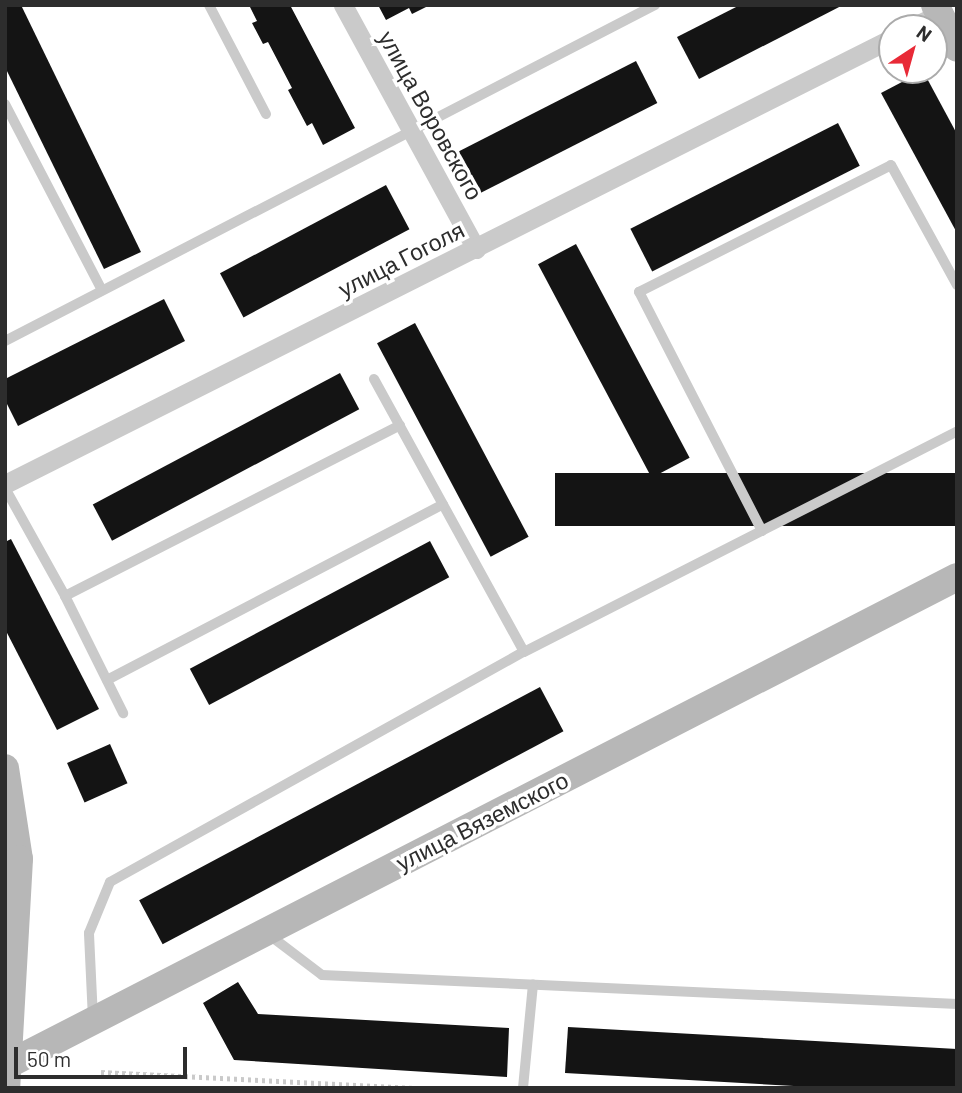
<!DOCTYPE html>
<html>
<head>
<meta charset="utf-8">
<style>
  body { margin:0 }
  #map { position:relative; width:962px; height:1093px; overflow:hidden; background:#fff; font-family:Barlow,sans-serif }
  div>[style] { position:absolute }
  .building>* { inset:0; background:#141414; transform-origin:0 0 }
  .path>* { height:4.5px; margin-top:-2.25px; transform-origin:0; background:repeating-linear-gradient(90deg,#cacaca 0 3.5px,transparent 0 7px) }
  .lane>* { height:10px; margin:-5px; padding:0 5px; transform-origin:5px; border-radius:5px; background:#cacaca }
  .street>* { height:19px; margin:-9.5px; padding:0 9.5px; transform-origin:9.5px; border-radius:9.5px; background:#cacaca }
  .secondary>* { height:28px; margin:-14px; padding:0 14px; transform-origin:14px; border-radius:14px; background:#b7b7b7 }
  span { translate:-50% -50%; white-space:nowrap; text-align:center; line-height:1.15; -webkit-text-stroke:7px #fff; paint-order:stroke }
  .street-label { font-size:23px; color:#2d2d2d }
  .frame { position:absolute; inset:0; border:7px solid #2d2d2d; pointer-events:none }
  .north { position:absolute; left:878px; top:14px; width:70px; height:70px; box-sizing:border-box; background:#fff; border:2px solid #ababab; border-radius:50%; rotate:36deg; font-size:19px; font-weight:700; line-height:28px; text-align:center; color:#2d2d2d }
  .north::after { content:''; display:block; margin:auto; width:24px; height:32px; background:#e82a37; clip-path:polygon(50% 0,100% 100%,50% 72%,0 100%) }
  .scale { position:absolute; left:14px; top:1047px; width:173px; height:32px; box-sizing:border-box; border:4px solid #2d2d2d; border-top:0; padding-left:9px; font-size:21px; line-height:24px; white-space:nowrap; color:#2d2d2d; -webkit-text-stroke:5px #fff; paint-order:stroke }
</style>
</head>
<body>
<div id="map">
  <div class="building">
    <i style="clip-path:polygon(10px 5px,21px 5px,141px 252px,104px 269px,5px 67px,5px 8px)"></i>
    <i style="clip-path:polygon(249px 5px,290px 5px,355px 128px,323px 145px,312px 123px,307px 126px,288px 90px,292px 88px,268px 42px,263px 44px,252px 23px,257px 21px)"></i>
    <i style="clip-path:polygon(378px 5px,430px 5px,412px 14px,409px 8px,386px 20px)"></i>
    <i style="clip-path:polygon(740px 5px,843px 5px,699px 79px,677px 37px)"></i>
    <i style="left:636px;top:61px;width:47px;height:203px;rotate:63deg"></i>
    <i style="clip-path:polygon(923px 71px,957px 134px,957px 233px,881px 93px)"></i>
    <i style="left:838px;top:123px;width:48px;height:233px;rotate:63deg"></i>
    <i style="left:386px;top:185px;width:50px;height:188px;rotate:62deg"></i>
    <i style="left:576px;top:244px;width:242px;height:43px;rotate:62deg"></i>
    <i style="clip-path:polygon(164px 299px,185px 341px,18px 426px,5px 400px,5px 379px)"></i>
    <i style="left:415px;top:323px;width:242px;height:43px;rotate:62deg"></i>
    <i style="left:340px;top:373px;width:41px;height:280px;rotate:62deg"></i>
    <i style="left:957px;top:473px;width:53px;height:402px;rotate:90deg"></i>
    <i style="clip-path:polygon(11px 539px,99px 709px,57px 730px,5px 629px,5px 542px)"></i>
    <i style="left:430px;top:541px;width:41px;height:272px;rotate:62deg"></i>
    <i style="left:540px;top:687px;width:50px;height:454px;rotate:62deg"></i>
    <i style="left:110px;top:744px;width:43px;height:47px;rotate:66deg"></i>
    <i style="clip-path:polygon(238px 982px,258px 1014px,509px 1028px,507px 1077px,234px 1060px,203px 1003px)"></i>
    <i style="clip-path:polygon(568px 1027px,957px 1049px,957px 1088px,830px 1088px,565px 1073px)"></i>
  </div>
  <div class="path">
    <i style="left:101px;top:1072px;width:314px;rotate:2.9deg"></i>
  </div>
  <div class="lane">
    <i style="left:209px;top:5px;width:123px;rotate:62.4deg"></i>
    <i style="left:5px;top:104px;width:210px;rotate:62.5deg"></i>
    <i style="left:5px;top:341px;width:732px;rotate:-27.34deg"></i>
    <i style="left:374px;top:379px;width:311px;rotate:61.2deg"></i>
    <i style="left:5px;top:488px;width:124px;rotate:60.9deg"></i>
    <i style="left:65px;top:596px;width:131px;rotate:63.6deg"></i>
    <i style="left:762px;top:531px;width:269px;rotate:-117.2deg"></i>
    <i style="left:639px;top:292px;width:282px;rotate:-26.7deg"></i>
    <i style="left:891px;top:165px;width:137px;rotate:61.2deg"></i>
    <i style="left:65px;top:596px;width:376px;rotate:-27deg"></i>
    <i style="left:107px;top:680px;width:379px;rotate:-27.6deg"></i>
    <i style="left:268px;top:934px;width:68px;rotate:37.2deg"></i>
    <i style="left:322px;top:975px;width:636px;rotate:2.61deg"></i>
    <i style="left:93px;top:1019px;width:86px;rotate:-92.7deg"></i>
    <i style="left:89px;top:933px;width:55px;rotate:-67.6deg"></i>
    <i style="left:110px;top:882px;width:474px;rotate:-29.1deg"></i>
    <i style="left:524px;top:652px;width:486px;rotate:-27deg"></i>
    <i style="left:523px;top:1088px;width:104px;rotate:-84.5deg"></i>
  </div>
  <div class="street">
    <i style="left:343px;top:5px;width:278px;rotate:61.4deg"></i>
    <i style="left:911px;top:28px;width:31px;rotate:-27deg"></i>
    <i style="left:5px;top:484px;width:993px;rotate:-26.69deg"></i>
  </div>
  <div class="secondary">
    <i style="left:935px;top:5px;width:48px;rotate:62.9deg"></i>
    <i style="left:5px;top:768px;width:92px;rotate:81.3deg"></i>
    <i style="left:19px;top:859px;width:229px;rotate:93.2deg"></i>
    <i style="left:7px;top:1065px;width:1068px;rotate:-27.19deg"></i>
  </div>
  <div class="street-label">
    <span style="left:431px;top:115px;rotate:61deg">улица Воровского</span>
    <span style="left:401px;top:259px;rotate:-27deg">улица Гоголя</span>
    <span style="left:482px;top:821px;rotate:-27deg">улица Вяземского</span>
  </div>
  <div class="frame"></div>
  <div class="north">N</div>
  <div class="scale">50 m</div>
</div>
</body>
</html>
